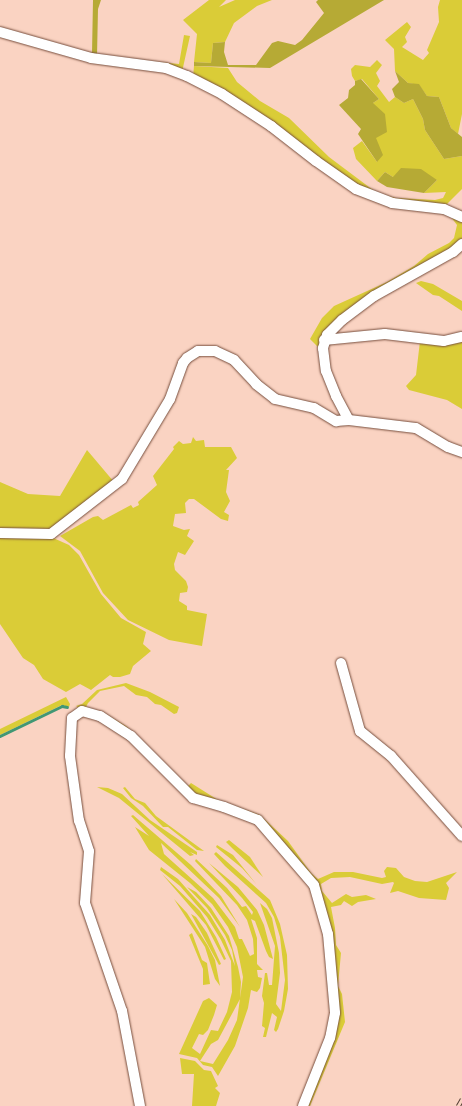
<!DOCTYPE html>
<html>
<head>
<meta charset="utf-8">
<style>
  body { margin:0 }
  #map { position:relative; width:462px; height:1106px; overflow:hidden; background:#fad3c2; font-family:Mulish,sans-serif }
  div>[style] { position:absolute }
  .green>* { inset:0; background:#dacc37 }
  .forest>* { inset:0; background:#b6aa35 }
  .stream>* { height:2.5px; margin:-1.25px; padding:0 1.25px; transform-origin:1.25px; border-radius:1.25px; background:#419774 }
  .roads { filter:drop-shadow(0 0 1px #774e3d) drop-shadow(0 0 1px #774e3d) }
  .minor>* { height:10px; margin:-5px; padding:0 5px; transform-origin:5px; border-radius:5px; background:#fff }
  .rail>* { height:4.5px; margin-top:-2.25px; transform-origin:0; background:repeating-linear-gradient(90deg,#fad3c2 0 8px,#523d34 0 16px); box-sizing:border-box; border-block:1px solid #523d34 }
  span { translate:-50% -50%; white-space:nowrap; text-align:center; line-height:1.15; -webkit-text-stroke:5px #fad3c2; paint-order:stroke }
</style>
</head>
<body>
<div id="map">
  <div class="green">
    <i style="clip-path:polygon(209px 0,226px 0,219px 7px,235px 0,272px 0,257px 6px,234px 23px,225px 42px,213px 43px,211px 63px,194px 62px,197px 34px,183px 20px)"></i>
    <i style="clip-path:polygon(440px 0,462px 0,462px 114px,458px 134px,451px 128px,439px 97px,427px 96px,419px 85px,408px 83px,395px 71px,394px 49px,385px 40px,407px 22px,411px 27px,405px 37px,407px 42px,402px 47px,423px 60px,429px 53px,427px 50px,439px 22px,438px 7px)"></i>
    <i style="clip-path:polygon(184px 35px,190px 36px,182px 72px,97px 56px,179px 64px)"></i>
    <i style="clip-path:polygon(377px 60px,382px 65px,376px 73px,380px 81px,377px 86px,389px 102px,395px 97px,404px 103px,413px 99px,423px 119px,425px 130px,444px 159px,462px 156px,462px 189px,444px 207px,374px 195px,193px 77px,194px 66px,228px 68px,237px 82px,260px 101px,289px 118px,329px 157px,377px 193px,396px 198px,435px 200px,443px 198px,446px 192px,424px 193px,437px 180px,393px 177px,385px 172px,377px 181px,356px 159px,353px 148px,362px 141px,377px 162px,373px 103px,379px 99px,362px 79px,355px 81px,352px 76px,351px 69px,355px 65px,370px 67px)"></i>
    <i style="clip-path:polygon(451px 217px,462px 220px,462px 238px,456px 246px,367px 297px,319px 348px,310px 339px,322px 318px,334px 306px,387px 282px,414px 266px,428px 254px,449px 243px,454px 238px,457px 225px)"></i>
    <i style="clip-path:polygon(421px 281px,433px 284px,462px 301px,462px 311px,439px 296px,433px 295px,416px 283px)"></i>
    <i style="clip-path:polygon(462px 338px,462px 409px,447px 400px,409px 390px,406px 386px,416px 375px,420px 341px)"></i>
    <i style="clip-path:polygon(193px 437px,196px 441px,204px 440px,205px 447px,231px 447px,237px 458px,226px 470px,229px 470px,226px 492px,230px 501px,224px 512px,229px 515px,228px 521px,221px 519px,194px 499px,189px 499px,185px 503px,186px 513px,175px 514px,173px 526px,184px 530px,190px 529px,187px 536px,194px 541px,185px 555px,178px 552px,174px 564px,175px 570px,186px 581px,188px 587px,187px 592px,180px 593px,179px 601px,187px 606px,187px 610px,207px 614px,202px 646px,169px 640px,128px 620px,103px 593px,80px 551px,60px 536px,93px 517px,98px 516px,103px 520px,131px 505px,133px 508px,139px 505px,138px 502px,157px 485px,153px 476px,174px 449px,173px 447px,179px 441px,183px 444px,191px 443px)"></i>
    <i style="clip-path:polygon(87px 450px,114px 482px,51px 531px,0 530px,0 482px,28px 494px,60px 496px)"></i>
    <i style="clip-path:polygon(0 535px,51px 537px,69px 545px,79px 555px,101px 594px,121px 618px,146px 632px,143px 644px,151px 651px,133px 666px,130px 674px,120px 677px,113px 677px,110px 675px,91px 690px,80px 684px,66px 692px,43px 679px,34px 665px,23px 658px,0 624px)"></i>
    <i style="clip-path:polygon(126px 683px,150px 692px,179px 707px,177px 713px,174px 714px,161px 705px,155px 704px,147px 697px,136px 695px,124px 686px,100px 691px,88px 703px,86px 707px,104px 713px,126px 726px,188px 786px,191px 783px,218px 800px,260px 815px,288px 841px,311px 873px,318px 879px,334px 872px,353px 872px,382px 878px,386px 877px,384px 871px,387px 867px,396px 868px,404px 877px,415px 881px,427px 882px,457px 872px,446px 883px,449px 888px,446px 900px,419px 898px,398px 891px,390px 893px,394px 883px,393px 882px,382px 884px,350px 877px,331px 878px,321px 884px,322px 891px,332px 903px,346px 894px,352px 897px,366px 895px,376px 899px,358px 902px,352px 906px,344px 901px,341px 905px,331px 907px,335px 928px,336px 945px,341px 953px,338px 986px,342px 994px,345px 1022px,310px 1106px,305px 1106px,332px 1037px,323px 903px,264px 822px,194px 796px,150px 753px,76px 706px,82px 704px,97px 690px)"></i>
    <i style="clip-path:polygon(66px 697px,70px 704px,69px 707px,62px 705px,0 735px,0 729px)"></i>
    <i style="clip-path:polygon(97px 787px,108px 788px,122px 794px,150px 820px,197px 852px,197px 855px,190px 852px,194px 855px,190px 856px,119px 798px)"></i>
    <i style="clip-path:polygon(125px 787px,135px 799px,145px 803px,156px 816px,204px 851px,197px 850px,168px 827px,163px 827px,143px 806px,131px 798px,123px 788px)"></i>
    <i style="clip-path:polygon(133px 815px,191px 865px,221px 896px,240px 927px,219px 898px,161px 843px,164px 854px,213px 898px,235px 927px,239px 939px,242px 939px,250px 956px,254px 954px,253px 939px,247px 920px,237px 905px,195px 861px,196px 859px,227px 888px,242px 907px,246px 906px,252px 915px,253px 912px,242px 898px,209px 863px,238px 887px,257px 910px,264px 925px,273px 959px,269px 957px,266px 951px,255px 921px,251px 919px,257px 938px,257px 964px,263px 970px,257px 970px,258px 977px,262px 978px,260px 988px,257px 992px,251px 990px,248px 1008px,235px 1046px,218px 1076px,212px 1067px,203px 1065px,197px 1058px,179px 1054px,203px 1001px,209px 998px,217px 1005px,214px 1015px,208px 1030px,203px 1035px,199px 1034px,192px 1048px,200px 1054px,211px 1030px,218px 1031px,227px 1012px,232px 992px,231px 961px,221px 940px,207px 917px,180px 886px,160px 870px,161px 867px,178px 879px,210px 915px,225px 940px,235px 966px,232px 950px,225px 935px,207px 908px,187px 887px,196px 892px,211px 908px,229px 936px,238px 967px,241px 982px,240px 999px,218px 1040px,211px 1044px,200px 1061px,213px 1064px,228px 1040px,237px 1020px,243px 977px,237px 947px,228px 927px,212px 904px,190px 883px,149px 850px,135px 827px,149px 836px,131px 816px)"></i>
    <i style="clip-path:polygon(229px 840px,250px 857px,263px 877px,233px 849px,226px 842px)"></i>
    <i style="clip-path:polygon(217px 845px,233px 855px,257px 885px,242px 868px,216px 847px)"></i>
    <i style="clip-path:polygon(216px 852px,270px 900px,280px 924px,287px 955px,288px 989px,284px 1011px,278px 1029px,276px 1032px,274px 1030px,277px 1017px,272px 1013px,266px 1037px,263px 1037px,265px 1028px,262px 1026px,264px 1003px,262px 996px,265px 973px,267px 973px,269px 985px,272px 985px,275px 946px,260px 903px,267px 909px,272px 918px,279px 953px,280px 973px,276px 1004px,281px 1011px,285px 980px,280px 937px,274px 917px,266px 903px,225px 866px,214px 854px)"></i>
    <i style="clip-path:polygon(162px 874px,200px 911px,216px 937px,226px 959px,224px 960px,206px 925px)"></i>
    <i style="clip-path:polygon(174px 899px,187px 913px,208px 946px,215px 960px,220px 986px,215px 979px,205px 947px)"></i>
    <i style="clip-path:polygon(191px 914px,196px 917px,207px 933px,221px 964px,219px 965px)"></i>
    <i style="clip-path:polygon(192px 933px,202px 960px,207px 963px,210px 984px,203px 985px,203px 969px,189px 935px)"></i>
    <i style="clip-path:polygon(180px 1058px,195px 1061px,204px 1070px,211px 1071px,218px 1086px,215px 1088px,220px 1093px,216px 1106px,192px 1106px,194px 1074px,182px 1074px)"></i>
  </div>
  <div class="forest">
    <i style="clip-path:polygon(93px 0,101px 0,98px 9px,97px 56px,92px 53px)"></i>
    <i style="clip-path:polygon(318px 0,384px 0,270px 68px,194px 66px,194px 62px,211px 63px,213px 43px,225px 42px,224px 52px,228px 65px,256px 65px,272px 43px,278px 41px,295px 45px,302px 40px,324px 13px,316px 2px)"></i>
    <i style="clip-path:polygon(395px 71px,408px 83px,419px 84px,427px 96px,439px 97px,451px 128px,462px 137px,462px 156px,444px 159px,425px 130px,423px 119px,413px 99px,404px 103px,395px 97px,392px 89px,399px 82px)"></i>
    <i style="clip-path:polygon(361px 79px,379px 99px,373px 103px,385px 114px,387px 132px,376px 138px,383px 155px,377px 162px,358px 134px,361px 129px,339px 105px,348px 98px,349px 90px,355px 85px,355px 81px)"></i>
    <i style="clip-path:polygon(401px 168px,421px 169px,437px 180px,424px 193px,387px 187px,377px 181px,385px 172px,393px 177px)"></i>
  </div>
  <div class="stream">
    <i style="left:0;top:736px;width:69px;rotate:-25.8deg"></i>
    <i style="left:62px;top:706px;width:5px;rotate:11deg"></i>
  </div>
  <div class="roads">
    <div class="minor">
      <i style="left:0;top:32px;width:95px;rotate:15.9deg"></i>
      <i style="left:91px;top:58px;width:76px;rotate:7.6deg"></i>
      <i style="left:166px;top:68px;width:22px;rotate:21deg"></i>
      <i style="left:187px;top:76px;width:39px;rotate:27deg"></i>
      <i style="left:222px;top:94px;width:59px;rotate:33.1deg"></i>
      <i style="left:271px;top:126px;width:57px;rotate:37.9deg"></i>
      <i style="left:316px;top:161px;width:49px;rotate:35deg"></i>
      <i style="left:356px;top:189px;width:39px;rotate:21deg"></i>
      <i style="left:392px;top:203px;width:52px;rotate:6.6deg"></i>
      <i style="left:444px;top:209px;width:20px;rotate:24deg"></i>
      <i style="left:462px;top:244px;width:12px;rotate:138deg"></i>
      <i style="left:453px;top:252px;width:90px;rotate:150.9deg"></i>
      <i style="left:374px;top:296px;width:40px;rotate:143deg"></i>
      <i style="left:342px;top:320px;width:21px;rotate:135deg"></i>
      <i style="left:327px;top:335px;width:14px;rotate:107deg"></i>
      <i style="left:323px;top:348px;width:23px;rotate:83deg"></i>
      <i style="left:326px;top:371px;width:27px;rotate:68deg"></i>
      <i style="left:336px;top:396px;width:27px;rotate:62deg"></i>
      <i style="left:349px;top:420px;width:67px;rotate:6.8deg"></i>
      <i style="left:416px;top:428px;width:37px;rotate:31deg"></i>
      <i style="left:448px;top:447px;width:15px;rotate:20deg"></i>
      <i style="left:324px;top:340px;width:61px;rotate:-5.6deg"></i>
      <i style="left:385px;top:334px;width:59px;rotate:6.8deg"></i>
      <i style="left:444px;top:341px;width:18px;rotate:-13deg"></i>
      <i style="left:0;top:533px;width:51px;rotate:1.1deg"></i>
      <i style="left:51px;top:534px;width:90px;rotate:-37.8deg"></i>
      <i style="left:122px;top:479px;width:93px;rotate:-59deg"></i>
      <i style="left:170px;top:399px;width:38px;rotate:-70deg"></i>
      <i style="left:183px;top:363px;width:6px;rotate:-51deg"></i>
      <i style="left:187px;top:358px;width:13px;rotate:-32deg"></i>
      <i style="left:198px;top:351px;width:17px"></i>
      <i style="left:215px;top:351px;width:21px;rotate:25deg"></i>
      <i style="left:234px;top:360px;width:33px;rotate:47deg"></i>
      <i style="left:256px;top:384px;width:24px;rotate:38deg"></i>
      <i style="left:275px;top:399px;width:40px;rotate:13deg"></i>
      <i style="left:314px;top:408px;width:26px;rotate:31deg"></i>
      <i style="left:336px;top:421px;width:13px;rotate:-4deg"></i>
      <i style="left:341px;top:663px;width:71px;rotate:74.4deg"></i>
      <i style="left:360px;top:731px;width:40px;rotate:39deg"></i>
      <i style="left:391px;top:756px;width:107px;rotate:48.4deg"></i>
      <i style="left:140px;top:1106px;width:97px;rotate:-100.7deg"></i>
      <i style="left:122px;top:1011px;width:114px;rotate:-108.9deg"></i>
      <i style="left:85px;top:903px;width:52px;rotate:-85.6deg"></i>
      <i style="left:89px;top:851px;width:32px;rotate:-108deg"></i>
      <i style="left:79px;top:821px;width:66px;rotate:-97.9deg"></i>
      <i style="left:70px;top:756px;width:38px;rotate:-87deg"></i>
      <i style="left:72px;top:718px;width:12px;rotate:-35deg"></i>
      <i style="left:82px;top:711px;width:19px;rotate:16deg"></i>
      <i style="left:100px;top:716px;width:37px;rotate:33deg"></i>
      <i style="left:131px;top:736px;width:88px;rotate:45deg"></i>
      <i style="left:193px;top:798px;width:32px;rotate:16deg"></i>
      <i style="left:224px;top:807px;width:36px;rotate:21deg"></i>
      <i style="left:258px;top:820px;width:86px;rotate:49.3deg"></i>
      <i style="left:314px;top:885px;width:51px;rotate:74.1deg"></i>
      <i style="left:328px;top:934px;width:79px;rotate:84.9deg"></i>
      <i style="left:335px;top:1013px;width:25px;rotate:101deg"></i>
      <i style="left:330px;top:1038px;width:73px;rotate:111.7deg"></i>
    </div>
  </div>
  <div class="rail">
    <i style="left:458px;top:1106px;width:8px;rotate:-60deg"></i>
  </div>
</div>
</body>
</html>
